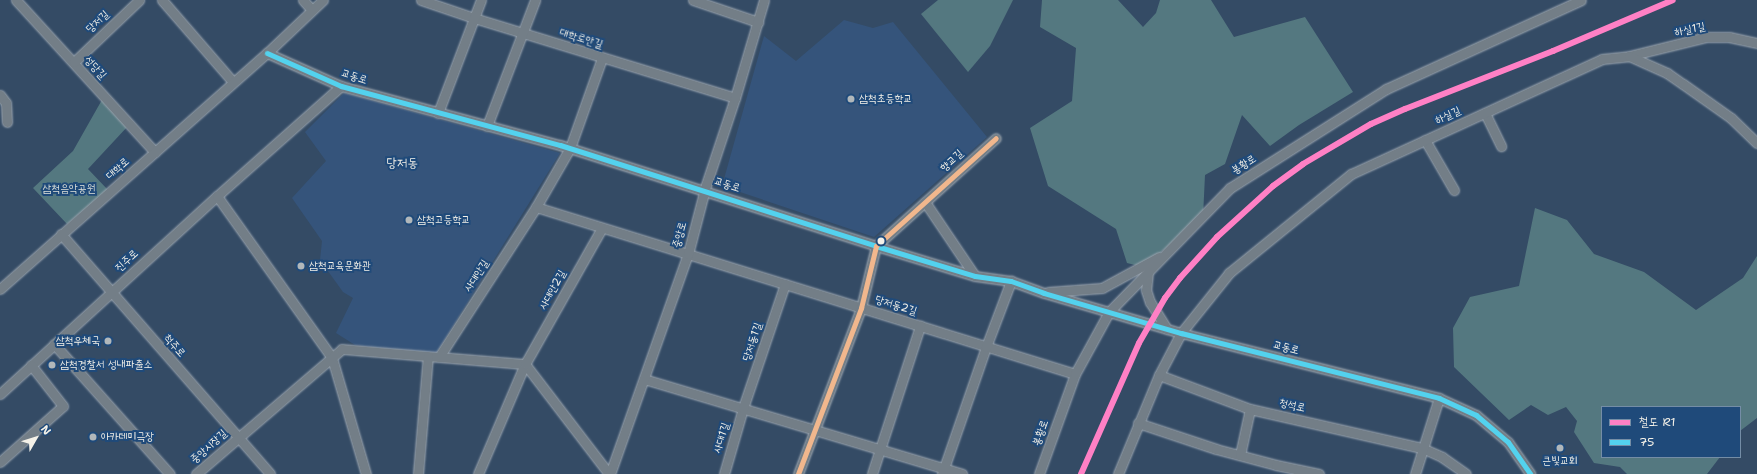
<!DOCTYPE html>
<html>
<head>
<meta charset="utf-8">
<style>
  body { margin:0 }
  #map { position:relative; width:1757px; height:474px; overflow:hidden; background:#344b65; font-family:"Shantell Sans","Poor Story",sans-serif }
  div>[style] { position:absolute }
  .built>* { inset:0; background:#35547b }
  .green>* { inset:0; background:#547880 }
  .roads { filter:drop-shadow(0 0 1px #9ba5af) drop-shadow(0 0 1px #9ba5af) }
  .minor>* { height:9px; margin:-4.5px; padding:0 4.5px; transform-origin:4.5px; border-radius:4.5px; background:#737e87 }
  .bus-1>* { height:5px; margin:-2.5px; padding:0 2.5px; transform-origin:2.5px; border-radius:2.5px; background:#53d2ee }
  .bus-2>* { height:5px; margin:-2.5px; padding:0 2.5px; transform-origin:2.5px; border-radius:2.5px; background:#f1b78d }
  .rail-1>* { height:6px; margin:-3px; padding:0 3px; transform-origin:3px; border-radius:3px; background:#ff80c5 }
  .dots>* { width:11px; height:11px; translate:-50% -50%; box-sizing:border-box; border:2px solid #1f4a7a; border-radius:50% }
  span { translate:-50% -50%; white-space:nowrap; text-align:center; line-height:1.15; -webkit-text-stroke:4px #1f4a7a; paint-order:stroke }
  .street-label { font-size:11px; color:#f4f1e8 }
  .poi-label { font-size:11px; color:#f4f1e8 }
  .left { translate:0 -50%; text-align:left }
  .right { translate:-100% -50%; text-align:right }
  .park-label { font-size:11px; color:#dde0d9 }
  .quarter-label { font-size:13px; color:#f4f1e8 }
  .legend { position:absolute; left:1601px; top:406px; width:140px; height:52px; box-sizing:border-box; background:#1f4a7a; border:1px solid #748da6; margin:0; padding:5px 7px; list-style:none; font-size:12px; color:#f4f1e8 }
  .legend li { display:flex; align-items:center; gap:8px; height:20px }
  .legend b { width:20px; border:1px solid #748da6 }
  .north { position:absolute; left:16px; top:418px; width:40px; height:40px; -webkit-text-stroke:3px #1f4a7a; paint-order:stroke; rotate:51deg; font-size:11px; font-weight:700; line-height:16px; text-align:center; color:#f4f1e8 }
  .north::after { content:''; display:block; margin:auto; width:14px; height:18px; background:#f4f1e8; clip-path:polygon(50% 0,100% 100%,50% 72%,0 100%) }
</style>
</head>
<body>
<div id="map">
  <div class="built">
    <i style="clip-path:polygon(844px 20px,873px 28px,893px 22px,987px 137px,874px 237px,722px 186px,764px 36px,796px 61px)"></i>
    <i style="clip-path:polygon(344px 93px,560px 153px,435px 355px,355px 345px,336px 333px,353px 298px,343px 292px,320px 260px,322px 241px,292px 198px,326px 161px,305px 132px)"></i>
  </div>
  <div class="green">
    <i style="clip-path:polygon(938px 0,1013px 0,990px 46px,968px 72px,921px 14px)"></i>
    <i style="clip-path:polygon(1042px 0,1118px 0,1143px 27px,1156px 13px,1160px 0,1211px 0,1234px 37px,1305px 17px,1353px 92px,1299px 125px,1270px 146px,1242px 115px,1225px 164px,1205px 175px,1203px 217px,1143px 267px,1127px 263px,1116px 229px,1048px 186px,1030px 128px,1072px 101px,1076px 48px,1040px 27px)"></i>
    <i style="clip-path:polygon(103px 98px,128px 126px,88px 169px,108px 190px,67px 224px,33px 188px,73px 151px)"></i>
    <i style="clip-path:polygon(1535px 208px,1567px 220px,1594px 254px,1644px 272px,1696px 310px,1743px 278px,1757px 256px,1757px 418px,1740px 431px,1740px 407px,1602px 407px,1602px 457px,1720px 457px,1707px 474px,1627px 474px,1620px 467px,1594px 463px,1574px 432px,1577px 421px,1566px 407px,1548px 415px,1531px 405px,1509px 420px,1454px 367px,1453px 328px,1470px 297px,1519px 286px)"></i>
  </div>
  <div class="roads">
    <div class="minor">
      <i style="left:16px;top:0;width:206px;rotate:47.6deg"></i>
      <i style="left:162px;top:0;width:108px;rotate:49.1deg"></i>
      <i style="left:303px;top:0;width:13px;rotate:48deg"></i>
      <i style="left:421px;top:0;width:56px;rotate:18.8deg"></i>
      <i style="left:474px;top:18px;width:273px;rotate:17deg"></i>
      <i style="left:693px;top:0;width:69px;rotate:18.7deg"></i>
      <i style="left:267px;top:53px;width:81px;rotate:24deg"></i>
      <i style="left:341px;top:86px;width:227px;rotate:15.1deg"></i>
      <i style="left:560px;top:145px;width:332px;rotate:17.7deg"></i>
      <i style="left:876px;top:246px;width:103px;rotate:16.9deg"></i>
      <i style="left:975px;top:276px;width:36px;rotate:8deg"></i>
      <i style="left:1011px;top:281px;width:35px;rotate:20deg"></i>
      <i style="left:1044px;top:293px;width:143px;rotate:16.3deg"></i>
      <i style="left:1181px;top:333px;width:266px;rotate:14.1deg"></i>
      <i style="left:1439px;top:398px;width:41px;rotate:24.7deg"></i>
      <i style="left:1476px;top:415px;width:42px;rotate:40.2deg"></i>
      <i style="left:1508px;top:442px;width:39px;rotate:55deg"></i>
      <i style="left:1629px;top:56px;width:79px;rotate:-13.9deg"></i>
      <i style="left:1706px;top:37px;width:23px"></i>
      <i style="left:1729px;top:37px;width:29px;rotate:12deg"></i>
      <i style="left:74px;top:62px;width:90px;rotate:-43.6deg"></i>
      <i style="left:0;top:95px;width:10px;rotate:53deg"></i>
      <i style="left:6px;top:103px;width:19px;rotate:87deg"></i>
      <i style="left:438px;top:113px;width:121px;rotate:-69.2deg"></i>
      <i style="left:1485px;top:113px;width:37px;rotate:64deg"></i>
      <i style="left:487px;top:126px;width:135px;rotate:-69.1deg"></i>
      <i style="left:1425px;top:140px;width:58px;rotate:59.9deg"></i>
      <i style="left:217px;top:196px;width:199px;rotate:54.6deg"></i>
      <i style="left:332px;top:358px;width:121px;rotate:73.7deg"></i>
      <i style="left:925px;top:202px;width:89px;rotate:56deg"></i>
      <i style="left:536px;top:207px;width:564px;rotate:17.21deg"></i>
      <i style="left:61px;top:234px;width:318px;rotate:48.9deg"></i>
      <i style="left:1148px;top:272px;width:18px;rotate:96deg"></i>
      <i style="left:1146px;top:290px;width:13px;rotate:72deg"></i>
      <i style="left:1150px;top:302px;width:32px;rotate:58deg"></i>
      <i style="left:0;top:289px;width:356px;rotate:-41.5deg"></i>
      <i style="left:267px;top:53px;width:77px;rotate:-43.4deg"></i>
      <i style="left:1048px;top:292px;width:54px;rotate:-4.2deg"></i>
      <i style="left:1102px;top:288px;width:65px;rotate:-28.5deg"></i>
      <i style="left:54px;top:344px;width:174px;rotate:48.3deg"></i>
      <i style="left:439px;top:357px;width:179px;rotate:-57.1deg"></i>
      <i style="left:536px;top:207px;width:68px;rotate:-60deg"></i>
      <i style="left:570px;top:148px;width:96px;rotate:-70.4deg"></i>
      <i style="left:1159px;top:375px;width:97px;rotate:20.5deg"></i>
      <i style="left:1250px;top:409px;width:176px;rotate:12.8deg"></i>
      <i style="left:1422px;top:448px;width:22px;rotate:24deg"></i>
      <i style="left:1442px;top:457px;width:29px;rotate:35deg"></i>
      <i style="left:644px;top:379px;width:332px;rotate:16.6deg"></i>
      <i style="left:0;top:394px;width:294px;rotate:-42.4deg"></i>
      <i style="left:217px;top:196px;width:166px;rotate:-41.6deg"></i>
      <i style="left:1138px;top:423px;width:82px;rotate:18.4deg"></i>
      <i style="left:1216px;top:449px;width:62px;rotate:14.9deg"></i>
      <i style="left:1276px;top:465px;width:44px;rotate:11.8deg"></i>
      <i style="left:1240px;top:455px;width:47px;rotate:-77.7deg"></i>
      <i style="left:0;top:462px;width:84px;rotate:-41.6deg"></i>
      <i style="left:63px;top:406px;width:52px;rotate:-128deg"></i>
      <i style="left:196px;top:474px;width:192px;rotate:-40.6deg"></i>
      <i style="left:342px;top:349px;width:184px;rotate:4.7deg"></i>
      <i style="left:525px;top:364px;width:138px;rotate:52.6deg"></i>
      <i style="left:418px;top:474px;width:118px;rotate:-85.2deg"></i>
      <i style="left:478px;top:474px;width:120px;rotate:-66.9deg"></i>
      <i style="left:525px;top:364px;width:156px;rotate:-60.5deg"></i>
      <i style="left:610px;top:474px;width:233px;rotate:-70.5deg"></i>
      <i style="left:688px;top:254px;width:71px;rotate:-75.4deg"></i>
      <i style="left:706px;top:185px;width:92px;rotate:-71.6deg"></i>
      <i style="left:735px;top:98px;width:102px;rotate:-73.5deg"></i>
      <i style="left:724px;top:474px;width:69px;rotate:-73.9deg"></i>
      <i style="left:743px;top:408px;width:131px;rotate:-71.3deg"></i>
      <i style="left:798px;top:474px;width:178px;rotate:-69.2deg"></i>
      <i style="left:861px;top:308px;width:64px;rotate:-76.4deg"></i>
      <i style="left:876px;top:246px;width:161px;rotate:-42deg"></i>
      <i style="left:872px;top:474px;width:156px;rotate:-72deg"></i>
      <i style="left:942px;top:474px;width:134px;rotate:-70.9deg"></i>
      <i style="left:986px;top:347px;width:71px;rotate:-69.3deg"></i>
      <i style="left:1039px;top:474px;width:106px;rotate:-70.2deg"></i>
      <i style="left:1075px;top:374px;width:71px;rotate:-61.3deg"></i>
      <i style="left:1109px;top:312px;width:173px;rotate:-45.7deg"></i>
      <i style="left:1230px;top:188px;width:185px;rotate:-32.4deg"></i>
      <i style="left:1386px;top:89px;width:214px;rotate:-24.5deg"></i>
      <i style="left:1118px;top:474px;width:107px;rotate:-67.5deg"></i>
      <i style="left:1159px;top:375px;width:47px;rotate:-62.4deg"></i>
      <i style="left:1181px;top:333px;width:77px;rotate:-51.3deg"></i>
      <i style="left:1229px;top:273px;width:157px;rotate:-39.1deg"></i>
      <i style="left:1351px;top:174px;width:276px;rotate:-24.6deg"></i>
      <i style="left:1602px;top:59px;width:27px;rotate:-6deg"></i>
      <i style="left:1629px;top:56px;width:42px;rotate:24.1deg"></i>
      <i style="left:1667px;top:73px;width:19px;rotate:35deg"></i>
      <i style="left:1683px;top:84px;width:59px;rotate:35.3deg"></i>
      <i style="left:1731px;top:118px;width:36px;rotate:44deg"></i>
      <i style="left:1415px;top:474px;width:80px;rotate:-72.5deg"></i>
    </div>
  </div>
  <div class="bus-1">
    <i style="left:267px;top:53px;width:81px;rotate:24deg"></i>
    <i style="left:341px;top:86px;width:227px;rotate:15.1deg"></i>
    <i style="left:560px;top:145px;width:332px;rotate:17.7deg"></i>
    <i style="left:876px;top:246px;width:103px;rotate:16.9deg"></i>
    <i style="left:975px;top:276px;width:36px;rotate:8deg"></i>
    <i style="left:1011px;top:281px;width:35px;rotate:20deg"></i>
    <i style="left:1044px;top:293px;width:143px;rotate:16.3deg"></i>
    <i style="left:1181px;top:333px;width:266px;rotate:14.1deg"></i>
    <i style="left:1439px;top:398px;width:41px;rotate:24.7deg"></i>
    <i style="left:1476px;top:415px;width:42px;rotate:40.2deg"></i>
    <i style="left:1508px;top:442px;width:39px;rotate:55deg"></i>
  </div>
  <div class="bus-2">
    <i style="left:798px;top:474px;width:178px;rotate:-69.2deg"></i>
    <i style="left:861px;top:308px;width:64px;rotate:-76.4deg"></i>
    <i style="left:876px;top:246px;width:161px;rotate:-42deg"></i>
  </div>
  <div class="rail-1">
    <i style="left:1081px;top:474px;width:143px;rotate:-66.1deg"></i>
    <i style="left:1139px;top:343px;width:52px;rotate:-60deg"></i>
    <i style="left:1165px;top:298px;width:25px;rotate:-53deg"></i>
    <i style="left:1180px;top:278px;width:55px;rotate:-47.9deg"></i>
    <i style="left:1217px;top:237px;width:76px;rotate:-42.3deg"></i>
    <i style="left:1273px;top:186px;width:37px;rotate:-36deg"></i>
    <i style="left:1303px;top:164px;width:79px;rotate:-30.5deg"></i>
    <i style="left:1371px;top:124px;width:37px;rotate:-24deg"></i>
    <i style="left:1405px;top:109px;width:159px;rotate:-21.4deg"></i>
    <i style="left:1553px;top:51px;width:130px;rotate:-23deg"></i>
  </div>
  <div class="dots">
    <i style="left:851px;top:99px;background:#b1b7ba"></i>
    <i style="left:409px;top:220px;background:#b1b7ba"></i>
    <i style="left:881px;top:241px;background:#f4f1e8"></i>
    <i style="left:301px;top:266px;background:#b1b7ba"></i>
    <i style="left:108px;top:341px;background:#b1b7ba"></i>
    <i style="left:52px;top:365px;background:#b1b7ba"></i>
    <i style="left:93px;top:437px;background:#b1b7ba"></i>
    <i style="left:1560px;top:448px;background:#b1b7ba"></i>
  </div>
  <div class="street-label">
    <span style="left:98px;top:22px;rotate:-43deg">당저길</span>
    <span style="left:1690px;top:30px;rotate:-12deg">하실1길</span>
    <span style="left:581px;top:39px;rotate:17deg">대학로안길</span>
    <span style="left:95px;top:68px;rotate:48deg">성당길</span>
    <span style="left:354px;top:77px;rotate:18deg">교동로</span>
    <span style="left:1448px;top:116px;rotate:-25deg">하실길</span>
    <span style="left:952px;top:161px;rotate:-42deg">향교길</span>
    <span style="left:1244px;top:165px;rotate:-32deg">봉황로</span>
    <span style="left:118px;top:169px;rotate:-41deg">대학로</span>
    <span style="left:727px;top:185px;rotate:18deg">교동로</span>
    <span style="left:680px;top:235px;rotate:-75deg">중앙로</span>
    <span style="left:127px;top:261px;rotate:-42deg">진주로</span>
    <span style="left:477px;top:276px;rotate:-57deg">사대안길</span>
    <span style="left:553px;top:290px;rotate:-61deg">사대안2길</span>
    <span style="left:896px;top:306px;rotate:17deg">당저동2길</span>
    <span style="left:753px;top:342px;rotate:-72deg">당저동1길</span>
    <span style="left:174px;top:346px;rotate:49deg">척주로</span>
    <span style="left:1286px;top:348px;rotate:15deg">교동로</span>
    <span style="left:1292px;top:406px;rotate:13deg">청석로</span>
    <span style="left:1041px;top:433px;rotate:-70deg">봉황로</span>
    <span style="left:722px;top:438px;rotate:-73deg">사대1길</span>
    <span style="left:209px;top:447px;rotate:-42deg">중앙시장길</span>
  </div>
  <div class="poi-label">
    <span class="left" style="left:859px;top:99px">삼척초등학교</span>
    <span class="left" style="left:417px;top:220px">삼척고등학교</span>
    <span class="left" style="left:309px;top:266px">삼척교육문화관</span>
    <span class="right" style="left:100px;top:341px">삼척우체국</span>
    <span class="left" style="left:60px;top:365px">삼척경찰서 성내파출소</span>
    <span class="left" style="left:101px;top:437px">아카데미극장</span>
    <span style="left:1560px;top:461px">큰빛교회</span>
  </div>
  <div class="park-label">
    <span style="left:69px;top:189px">삼척음악공원</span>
  </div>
  <div class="quarter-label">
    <span style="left:402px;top:163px">당저동</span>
  </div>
  <ul class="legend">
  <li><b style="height:5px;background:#ff80c5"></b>철도 R1</li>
  <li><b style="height:5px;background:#53d2ee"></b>75</li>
  </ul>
  <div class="north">N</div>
</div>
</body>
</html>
